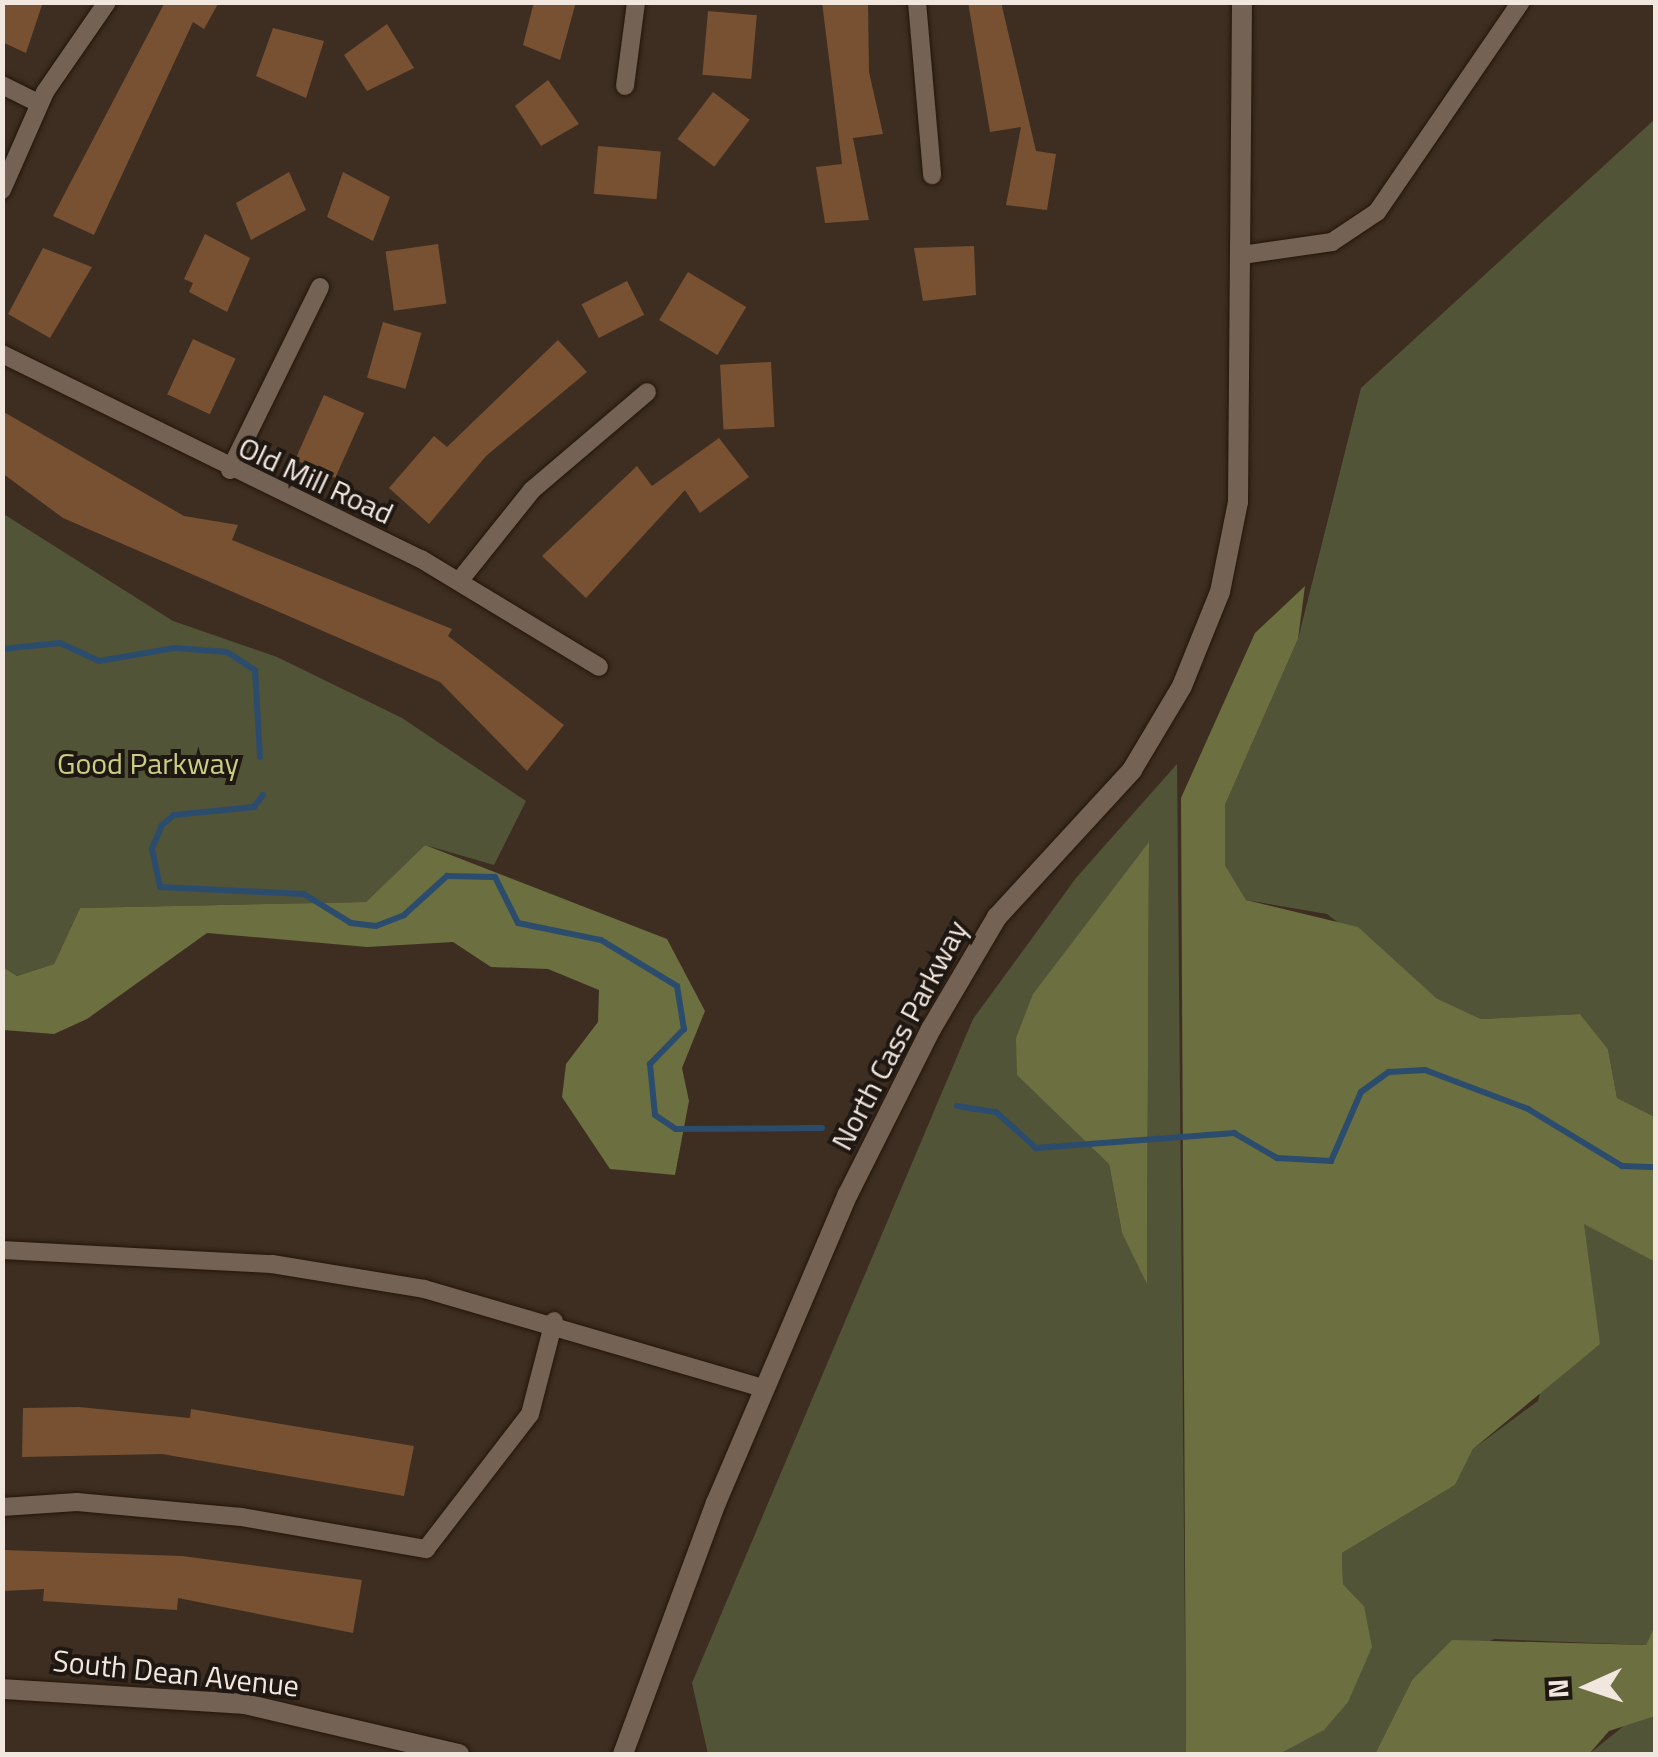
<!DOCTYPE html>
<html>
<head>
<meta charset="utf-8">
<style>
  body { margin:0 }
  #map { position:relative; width:1658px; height:1757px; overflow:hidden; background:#3d2e21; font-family:"Titillium Web",sans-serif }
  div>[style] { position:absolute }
  .green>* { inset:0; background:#525438 }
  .forest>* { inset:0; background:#6c6f3f }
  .stream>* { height:6px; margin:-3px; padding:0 3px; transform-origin:3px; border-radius:3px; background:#2c4c6e }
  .building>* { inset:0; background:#785132; transform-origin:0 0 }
  .roads { filter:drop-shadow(0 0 2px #24150a) drop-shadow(0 0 2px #24150a) }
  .minor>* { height:18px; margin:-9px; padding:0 9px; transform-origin:9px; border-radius:9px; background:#746254 }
  .tertiary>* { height:20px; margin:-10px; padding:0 10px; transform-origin:10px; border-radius:10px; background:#746254 }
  span { translate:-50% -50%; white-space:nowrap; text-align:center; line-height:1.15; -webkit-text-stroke:8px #1f1712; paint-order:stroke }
  .street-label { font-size:30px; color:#f2e7df }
  .park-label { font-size:30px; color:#cace82 }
  .frame { position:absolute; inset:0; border:5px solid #f2e7df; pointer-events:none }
  .north { position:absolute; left:1538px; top:1637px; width:100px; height:100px; -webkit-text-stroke:8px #1f1712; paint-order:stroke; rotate:267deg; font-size:28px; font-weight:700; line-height:40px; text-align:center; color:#f2e7df }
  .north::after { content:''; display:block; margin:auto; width:35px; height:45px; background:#f2e7df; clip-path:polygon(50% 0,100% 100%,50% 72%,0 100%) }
</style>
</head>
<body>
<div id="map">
  <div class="green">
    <i style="clip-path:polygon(1655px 119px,1655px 1117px,1617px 1098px,1608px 1049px,1580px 1014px,1481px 1019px,1436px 998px,1327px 914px,1246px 900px,1225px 865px,1225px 805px,1298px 639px,1361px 388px)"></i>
    <i style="clip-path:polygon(2px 513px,173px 621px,277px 657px,402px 718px,526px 801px,494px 865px,425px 845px,366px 902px,80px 908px,54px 964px,17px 976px,3px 967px)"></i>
    <i style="clip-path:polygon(evenodd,1177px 764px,1186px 1754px,708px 1754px,692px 1683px,973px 1019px,1076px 878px,1177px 764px,1148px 843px,1149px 844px,1147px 1281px,1122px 1233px,1109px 1164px,1148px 843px)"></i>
    <i style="clip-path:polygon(1583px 1223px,1655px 1262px,1656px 1626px,1646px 1645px,1494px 1639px,1412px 1680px,1375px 1754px,1279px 1754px,1364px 1606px,1343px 1584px,1342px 1553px,1455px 1485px,1473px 1449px,1538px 1401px)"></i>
    <i style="clip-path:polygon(1636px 1716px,1655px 1716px,1655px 1754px,1589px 1754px)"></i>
  </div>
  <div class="forest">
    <i style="clip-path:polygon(1305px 586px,1298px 639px,1225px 805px,1225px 865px,1246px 900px,1358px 927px,1436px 998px,1481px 1019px,1580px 1014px,1608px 1049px,1617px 1098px,1655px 1117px,1655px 1262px,1584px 1224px,1600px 1344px,1473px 1449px,1455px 1485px,1342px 1553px,1343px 1584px,1364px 1606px,1372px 1647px,1348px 1702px,1324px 1730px,1279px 1754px,1186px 1754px,1181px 798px,1255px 633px)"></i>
    <i style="clip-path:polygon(1149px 842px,1147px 1284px,1122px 1233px,1109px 1164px,1017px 1075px,1016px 1038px,1033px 994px)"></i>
    <i style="clip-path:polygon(425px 845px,667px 939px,705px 1011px,682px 1068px,689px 1101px,675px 1175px,610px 1169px,562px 1097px,566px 1064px,598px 1022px,599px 990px,548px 969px,491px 967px,453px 942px,367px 947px,207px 933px,87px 1019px,54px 1034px,3px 1030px,3px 967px,17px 976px,54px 964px,80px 908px,366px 902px)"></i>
    <i style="clip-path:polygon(1655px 1626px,1655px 1716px,1609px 1731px,1589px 1754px,1375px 1754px,1412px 1680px,1452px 1640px,1646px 1645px)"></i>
  </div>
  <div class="stream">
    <i style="left:2px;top:649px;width:58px;rotate:-5.9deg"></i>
    <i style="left:60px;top:643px;width:43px;rotate:24.8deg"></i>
    <i style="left:99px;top:661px;width:77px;rotate:-9.7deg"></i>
    <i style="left:175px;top:648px;width:52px;rotate:4.4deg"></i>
    <i style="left:227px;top:652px;width:33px;rotate:33deg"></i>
    <i style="left:255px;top:670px;width:87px;rotate:86.7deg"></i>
    <i style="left:263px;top:795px;width:15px;rotate:127deg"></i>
    <i style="left:254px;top:807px;width:80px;rotate:174.3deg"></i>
    <i style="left:174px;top:815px;width:16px;rotate:140deg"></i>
    <i style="left:162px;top:825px;width:26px;rotate:113deg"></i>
    <i style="left:152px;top:849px;width:39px;rotate:78deg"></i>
    <i style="left:160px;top:887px;width:144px;rotate:2.8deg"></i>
    <i style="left:304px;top:894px;width:55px;rotate:31.7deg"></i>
    <i style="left:351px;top:923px;width:25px;rotate:7deg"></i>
    <i style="left:376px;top:926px;width:30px;rotate:-21deg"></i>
    <i style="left:404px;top:915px;width:58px;rotate:-42.2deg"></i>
    <i style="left:447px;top:876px;width:48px;rotate:1.2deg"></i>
    <i style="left:495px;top:877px;width:51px;rotate:63.4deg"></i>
    <i style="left:518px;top:923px;width:85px;rotate:11.6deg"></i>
    <i style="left:601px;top:940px;width:89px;rotate:31.2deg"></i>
    <i style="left:677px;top:986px;width:44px;rotate:80.8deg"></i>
    <i style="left:684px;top:1029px;width:49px;rotate:134.2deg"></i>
    <i style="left:650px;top:1064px;width:51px;rotate:84.4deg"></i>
    <i style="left:655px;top:1115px;width:25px;rotate:34deg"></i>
    <i style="left:676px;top:1129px;width:146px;rotate:-0.4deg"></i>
    <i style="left:957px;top:1106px;width:39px;rotate:9deg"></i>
    <i style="left:996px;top:1112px;width:54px;rotate:42deg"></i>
    <i style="left:1036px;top:1148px;width:199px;rotate:-4.3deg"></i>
    <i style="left:1234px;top:1133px;width:50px;rotate:30.2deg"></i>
    <i style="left:1277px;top:1158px;width:54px;rotate:3.2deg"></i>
    <i style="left:1331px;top:1161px;width:75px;rotate:-66.5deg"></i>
    <i style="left:1361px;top:1092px;width:34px;rotate:-36deg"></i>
    <i style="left:1389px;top:1072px;width:36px;rotate:-3deg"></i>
    <i style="left:1425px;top:1070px;width:110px;rotate:20.7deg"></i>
    <i style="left:1528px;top:1109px;width:110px;rotate:31.2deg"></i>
    <i style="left:1622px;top:1166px;width:34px;rotate:2deg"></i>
  </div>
  <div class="building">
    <i style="clip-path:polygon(2px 2px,43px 2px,26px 53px,2px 42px)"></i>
    <i style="clip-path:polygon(165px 2px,219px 2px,204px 29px,193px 22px,94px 235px,53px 216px)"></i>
    <i style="clip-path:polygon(534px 2px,576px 2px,560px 60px,523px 45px)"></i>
    <i style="clip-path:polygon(822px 2px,868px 2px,869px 72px,883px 134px,853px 138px,869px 220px,825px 223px,816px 167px,842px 164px)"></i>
    <i style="clip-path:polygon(968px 2px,1001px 2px,1036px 151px,1056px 154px,1047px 210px,1006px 205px,1021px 127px,990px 132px)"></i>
    <i style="left:708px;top:11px;width:49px;height:64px;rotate:5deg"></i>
    <i style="clip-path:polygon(387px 24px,414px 68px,367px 91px,344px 55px)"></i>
    <i style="clip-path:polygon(273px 28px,324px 41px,306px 98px,256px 76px)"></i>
    <i style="clip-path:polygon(548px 80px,579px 124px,541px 146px,515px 106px)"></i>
    <i style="left:713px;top:92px;width:46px;height:59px;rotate:37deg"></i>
    <i style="left:598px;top:146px;width:63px;height:48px;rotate:5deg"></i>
    <i style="clip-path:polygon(289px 172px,306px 210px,251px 240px,236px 203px)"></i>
    <i style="clip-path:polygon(343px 172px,390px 197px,373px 241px,327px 217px)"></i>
    <i style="clip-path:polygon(205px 234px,250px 258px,227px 312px,189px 292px,193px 283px,184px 279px)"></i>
    <i style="left:438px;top:244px;width:60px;height:53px;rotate:82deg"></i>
    <i style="clip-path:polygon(974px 246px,976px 295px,923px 301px,914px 248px)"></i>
    <i style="clip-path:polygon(43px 248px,92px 267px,50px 338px,8px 314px)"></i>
    <i style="left:688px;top:272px;width:68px;height:56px;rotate:31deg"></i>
    <i style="left:627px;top:281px;width:38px;height:51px;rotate:63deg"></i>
    <i style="left:383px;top:322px;width:40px;height:58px;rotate:16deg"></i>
    <i style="left:193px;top:339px;width:47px;height:61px;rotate:25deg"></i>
    <i style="clip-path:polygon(558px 340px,587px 372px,486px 456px,429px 524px,389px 488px,434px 436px,447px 447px)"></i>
    <i style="left:771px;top:362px;width:65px;height:51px;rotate:87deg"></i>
    <i style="left:324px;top:395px;width:44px;height:71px;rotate:24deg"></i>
    <i style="clip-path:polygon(2px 411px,184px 516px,238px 525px,232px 540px,452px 629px,448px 636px,564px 725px,527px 771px,440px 682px,63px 518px,2px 473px)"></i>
    <i style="clip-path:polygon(719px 438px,749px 477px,700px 513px,685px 490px,586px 598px,542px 556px,637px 466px,652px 486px)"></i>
    <i style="clip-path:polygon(79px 1407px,190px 1418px,191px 1409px,414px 1446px,404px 1496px,162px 1454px,22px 1457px,23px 1408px)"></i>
    <i style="clip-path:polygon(2px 1550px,182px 1556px,362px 1580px,353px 1633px,178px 1598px,177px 1610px,43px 1601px,44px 1589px,2px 1591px)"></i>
  </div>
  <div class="roads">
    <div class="minor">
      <i style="left:917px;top:2px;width:174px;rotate:85deg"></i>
      <i style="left:2px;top:85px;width:42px;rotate:26.6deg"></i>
      <i style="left:625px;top:86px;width:85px;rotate:-82.5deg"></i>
      <i style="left:2px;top:190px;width:107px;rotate:-66.3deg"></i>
      <i style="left:45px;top:92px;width:109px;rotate:-55.4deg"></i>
      <i style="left:1242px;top:255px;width:91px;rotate:-8.2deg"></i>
      <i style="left:1332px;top:242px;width:54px;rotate:-33.7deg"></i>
      <i style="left:1377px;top:212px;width:255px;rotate:-55.6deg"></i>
      <i style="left:2px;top:354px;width:466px;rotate:26.1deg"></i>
      <i style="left:421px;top:559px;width:208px;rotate:31.2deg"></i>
      <i style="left:230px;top:470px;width:204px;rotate:-63.8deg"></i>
      <i style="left:460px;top:580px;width:115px;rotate:-51.3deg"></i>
      <i style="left:532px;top:490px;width:151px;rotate:-40.4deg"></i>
      <i style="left:2px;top:1250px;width:270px;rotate:3deg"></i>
      <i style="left:272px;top:1264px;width:154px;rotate:9.3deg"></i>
      <i style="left:424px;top:1289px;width:355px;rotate:16.3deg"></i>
      <i style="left:2px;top:1507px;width:75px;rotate:-3.8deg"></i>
      <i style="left:77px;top:1502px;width:165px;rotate:5.2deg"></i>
      <i style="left:241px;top:1517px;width:188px;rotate:9.8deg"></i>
      <i style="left:426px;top:1549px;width:170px;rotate:-52.4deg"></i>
      <i style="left:530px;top:1414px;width:96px;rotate:-75.5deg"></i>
    </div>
    <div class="tertiary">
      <i style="left:2px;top:1689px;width:243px;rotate:3.5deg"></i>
      <i style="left:245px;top:1704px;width:220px;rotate:13.2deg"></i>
      <i style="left:623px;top:1754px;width:268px;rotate:-69.7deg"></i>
      <i style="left:716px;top:1503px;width:336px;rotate:-66.9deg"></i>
      <i style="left:848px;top:1194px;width:185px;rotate:-63.3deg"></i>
      <i style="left:931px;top:1029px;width:130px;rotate:-59.5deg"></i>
      <i style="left:997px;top:917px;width:200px;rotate:-47.4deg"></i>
      <i style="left:1132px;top:770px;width:98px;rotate:-59.2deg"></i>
      <i style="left:1182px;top:686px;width:101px;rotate:-68deg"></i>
      <i style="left:1220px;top:592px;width:92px;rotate:-78.7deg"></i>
      <i style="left:1238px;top:502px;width:500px;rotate:-89.54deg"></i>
    </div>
  </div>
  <div class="street-label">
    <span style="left:316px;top:480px;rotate:25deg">Old Mill Road</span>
    <span style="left:899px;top:1035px;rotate:-62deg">North Cass Parkway</span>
    <span style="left:176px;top:1673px;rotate:6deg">South Dean Avenue</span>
  </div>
  <div class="park-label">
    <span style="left:148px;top:763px">Good Parkway</span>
  </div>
  <div class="frame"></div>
  <div class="north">N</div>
</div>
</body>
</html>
